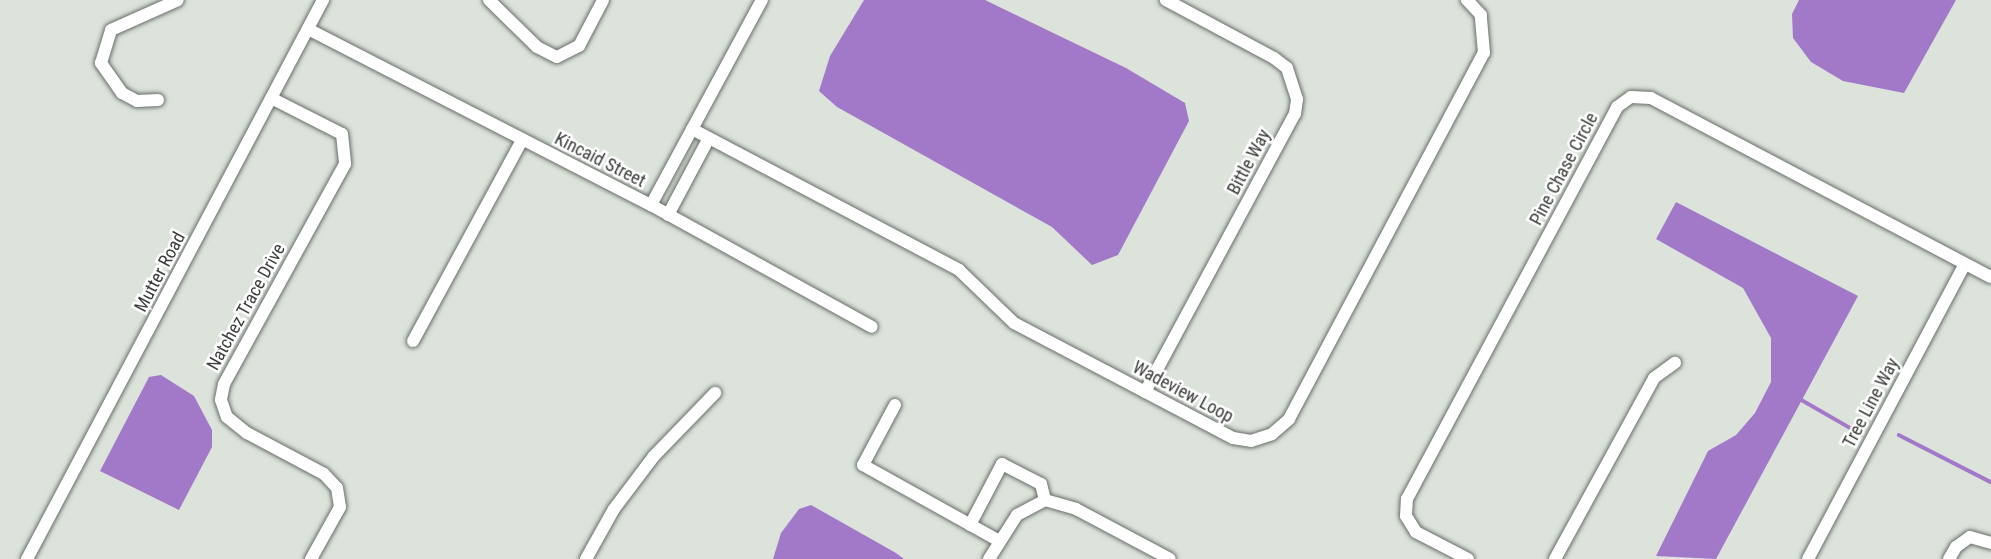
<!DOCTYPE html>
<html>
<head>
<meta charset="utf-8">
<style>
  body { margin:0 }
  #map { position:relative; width:1991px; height:559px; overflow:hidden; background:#dbe3db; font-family:"Roboto Condensed",sans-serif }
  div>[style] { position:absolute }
  .water>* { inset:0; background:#a279c8 }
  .stream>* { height:3.5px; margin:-1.75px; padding:0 1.75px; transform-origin:1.75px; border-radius:1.75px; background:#a279c8 }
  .roads { filter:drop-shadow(0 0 2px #686e68) drop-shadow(0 0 2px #686e68) }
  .street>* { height:12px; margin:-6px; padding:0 6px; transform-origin:6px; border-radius:6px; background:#fff }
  span { translate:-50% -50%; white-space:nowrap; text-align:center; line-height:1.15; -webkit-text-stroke:5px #fff; paint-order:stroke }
  .street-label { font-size:18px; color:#3a3d3a }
</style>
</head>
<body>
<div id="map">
  <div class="water">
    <i style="clip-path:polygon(864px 0,985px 0,1126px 68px,1185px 103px,1189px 121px,1118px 255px,1092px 265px,1052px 227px,837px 107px,819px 91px,830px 56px)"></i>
    <i style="clip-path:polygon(1799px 0,1956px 0,1904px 93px,1843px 81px,1811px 62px,1793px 38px,1792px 14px)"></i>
    <i style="clip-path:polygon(1676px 202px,1858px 296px,1716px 559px,1656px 556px,1708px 451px,1736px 435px,1755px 413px,1771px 382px,1771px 338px,1743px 288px,1656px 239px)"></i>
    <i style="clip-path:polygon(161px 375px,194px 396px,212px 430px,212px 447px,179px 510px,100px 471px,149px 377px)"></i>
    <i style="clip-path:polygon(811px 505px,896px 553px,904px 559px,773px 559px,781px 533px,799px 509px)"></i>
  </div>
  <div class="stream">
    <i style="left:1800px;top:399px;width:62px;rotate:29.9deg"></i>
    <i style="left:1899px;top:435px;width:103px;rotate:27.1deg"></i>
  </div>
  <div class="roads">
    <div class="street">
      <i style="left:489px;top:0;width:67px;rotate:44.4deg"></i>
      <i style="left:537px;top:47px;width:22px;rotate:27deg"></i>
      <i style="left:557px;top:57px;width:25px;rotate:-27deg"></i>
      <i style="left:579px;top:46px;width:52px;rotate:-62.4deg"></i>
      <i style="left:308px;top:29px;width:386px;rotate:27.2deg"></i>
      <i style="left:651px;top:205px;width:252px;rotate:28.9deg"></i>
      <i style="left:273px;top:99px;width:77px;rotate:26.9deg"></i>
      <i style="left:342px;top:134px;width:30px;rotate:84deg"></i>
      <i style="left:345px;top:164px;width:251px;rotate:118.8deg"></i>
      <i style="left:224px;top:384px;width:16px;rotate:101deg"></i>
      <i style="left:221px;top:400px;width:18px;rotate:71deg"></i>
      <i style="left:227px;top:417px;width:26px;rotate:39deg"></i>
      <i style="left:247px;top:433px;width:87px;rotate:28deg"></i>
      <i style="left:324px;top:474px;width:19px;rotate:47deg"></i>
      <i style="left:337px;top:488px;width:19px;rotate:81deg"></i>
      <i style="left:340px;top:507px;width:60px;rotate:119.1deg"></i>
      <i style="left:158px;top:100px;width:21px;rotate:177deg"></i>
      <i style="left:137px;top:101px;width:17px;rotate:-152deg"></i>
      <i style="left:122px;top:93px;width:37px;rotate:-125deg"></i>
      <i style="left:101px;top:63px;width:34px;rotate:-73deg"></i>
      <i style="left:111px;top:30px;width:73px;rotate:-24.1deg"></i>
      <i style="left:692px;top:129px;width:302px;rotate:27.8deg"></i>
      <i style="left:959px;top:270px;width:76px;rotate:43.9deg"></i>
      <i style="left:1014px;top:323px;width:247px;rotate:27.7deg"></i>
      <i style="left:1233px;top:438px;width:18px;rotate:9deg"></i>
      <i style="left:1251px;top:441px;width:22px;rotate:-18deg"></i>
      <i style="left:1272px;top:434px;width:23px;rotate:-41deg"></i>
      <i style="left:1289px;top:419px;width:415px;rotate:-62deg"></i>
      <i style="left:1484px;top:53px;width:38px;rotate:-95deg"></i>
      <i style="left:1481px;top:15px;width:21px;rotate:-133deg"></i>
      <i style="left:651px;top:205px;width:233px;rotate:-61.6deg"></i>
      <i style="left:668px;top:215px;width:87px;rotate:-62deg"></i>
      <i style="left:413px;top:341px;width:229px;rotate:-61.5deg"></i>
      <i style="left:1145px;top:392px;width:316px;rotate:-61.7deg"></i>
      <i style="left:1295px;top:114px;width:15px;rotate:-82deg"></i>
      <i style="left:1297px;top:99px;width:33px;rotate:-108deg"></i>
      <i style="left:1287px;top:68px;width:16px;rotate:-142deg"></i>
      <i style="left:1274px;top:58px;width:123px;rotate:-151.8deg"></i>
      <i style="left:895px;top:405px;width:68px;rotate:118.1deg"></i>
      <i style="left:863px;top:465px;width:154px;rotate:29.1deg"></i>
      <i style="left:970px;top:525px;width:69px;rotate:-62.3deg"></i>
      <i style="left:1002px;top:464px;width:44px;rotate:27.1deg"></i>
      <i style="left:1041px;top:484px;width:16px;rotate:76deg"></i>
      <i style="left:27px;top:559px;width:633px;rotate:-62.1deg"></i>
      <i style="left:586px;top:559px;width:57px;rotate:-60.8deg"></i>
      <i style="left:614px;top:509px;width:66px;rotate:-53deg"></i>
      <i style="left:654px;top:456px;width:88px;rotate:-45.9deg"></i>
      <i style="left:989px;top:559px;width:52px;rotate:-57.5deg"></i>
      <i style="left:1017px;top:515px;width:32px;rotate:-28deg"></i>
      <i style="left:1045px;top:500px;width:32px;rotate:16deg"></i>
      <i style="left:1076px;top:509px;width:106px;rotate:28deg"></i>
      <i style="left:1468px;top:559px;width:59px;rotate:-152.6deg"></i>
      <i style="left:1416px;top:532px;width:19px;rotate:-122deg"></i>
      <i style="left:1406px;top:516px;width:17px;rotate:-87deg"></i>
      <i style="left:1407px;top:499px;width:445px;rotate:-61.8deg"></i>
      <i style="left:1617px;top:107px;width:17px;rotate:-36deg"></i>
      <i style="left:1631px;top:97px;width:20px;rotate:3deg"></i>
      <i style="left:1651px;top:98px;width:384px;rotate:27.8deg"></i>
      <i style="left:1555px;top:559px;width:206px;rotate:-61.3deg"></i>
      <i style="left:1654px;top:378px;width:26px;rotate:-36deg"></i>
      <i style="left:1808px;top:559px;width:334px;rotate:-62deg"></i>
      <i style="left:1949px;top:559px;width:14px;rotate:-60deg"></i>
      <i style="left:1956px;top:547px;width:17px;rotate:-36deg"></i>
      <i style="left:1970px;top:537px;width:22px;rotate:16deg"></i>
    </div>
  </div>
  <div class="street-label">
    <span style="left:600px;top:160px;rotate:27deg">Kincaid Street</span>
    <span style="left:1249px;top:162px;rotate:-62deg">Bittle Way</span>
    <span style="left:1564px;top:169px;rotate:-62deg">Pine Chase Circle</span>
    <span style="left:160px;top:272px;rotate:-62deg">Mutter Road</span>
    <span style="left:246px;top:307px;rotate:-61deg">Natchez Trace Drive</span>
    <span style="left:1183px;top:392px;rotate:28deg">Wadeview Loop</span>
    <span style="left:1871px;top:403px;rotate:-62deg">Tree Line Way</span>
  </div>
</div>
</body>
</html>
